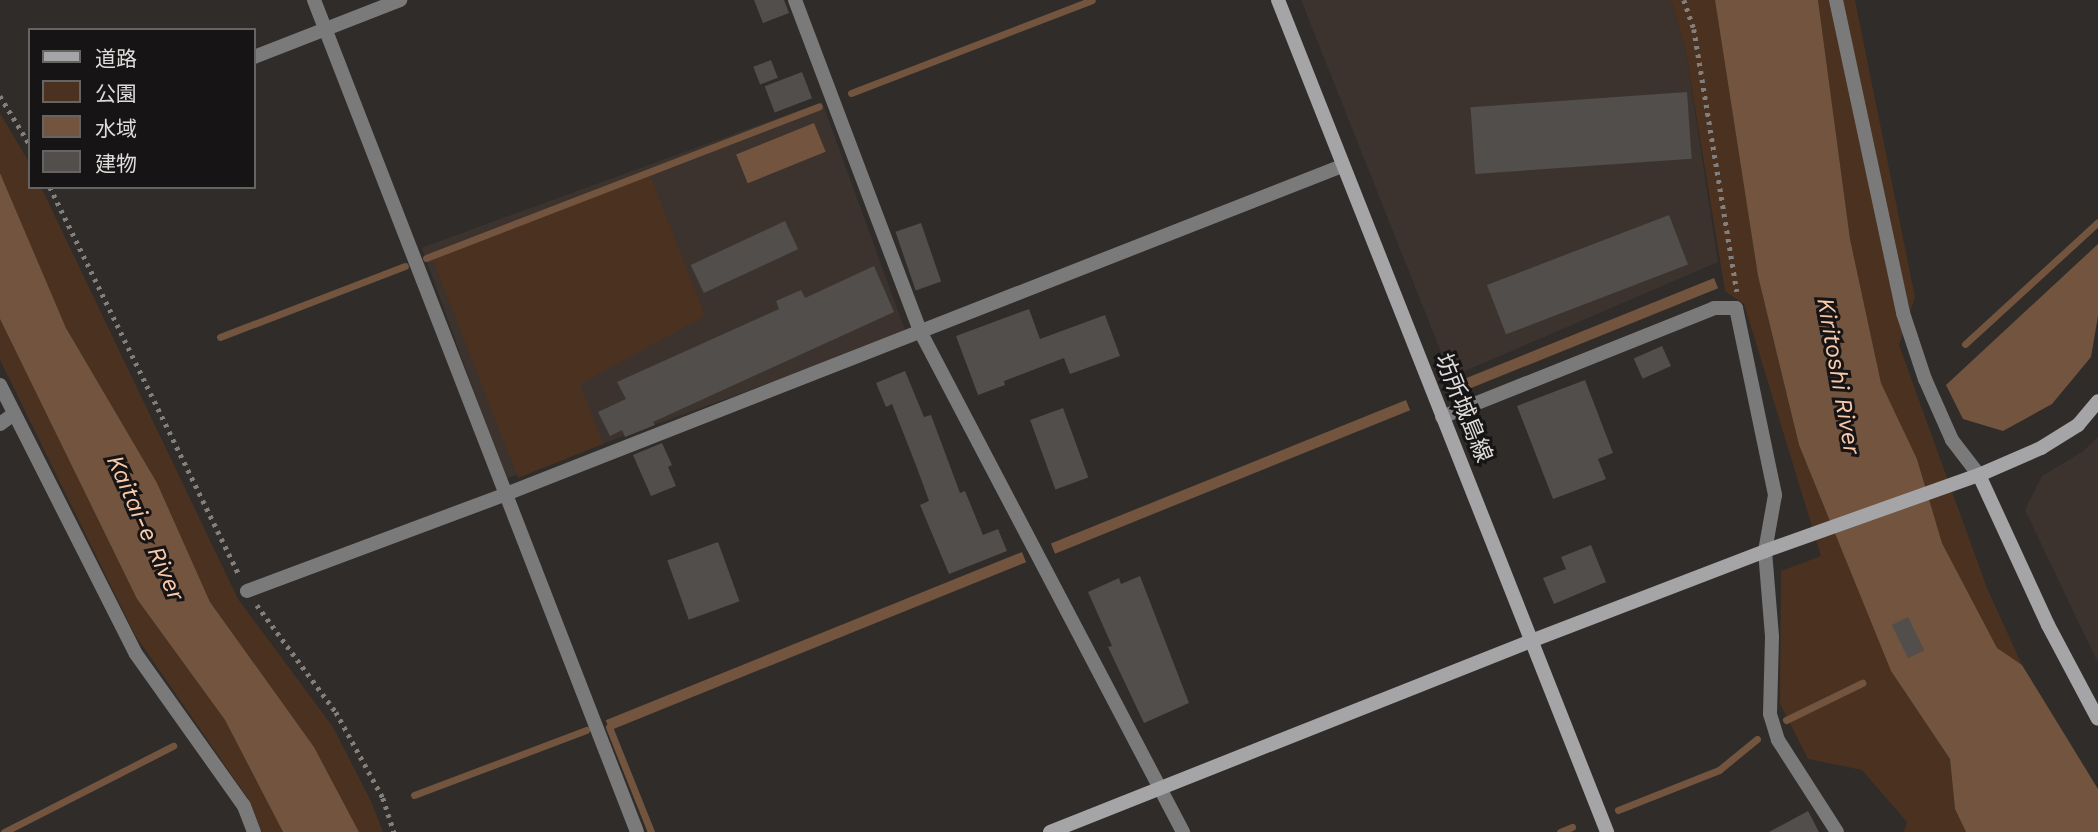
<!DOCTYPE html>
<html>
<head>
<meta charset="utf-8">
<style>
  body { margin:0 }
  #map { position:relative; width:2098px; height:832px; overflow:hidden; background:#2f2c2a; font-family:"Work Sans","Noto Sans JP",sans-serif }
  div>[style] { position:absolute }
  .built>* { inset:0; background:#3c332e; transform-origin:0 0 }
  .green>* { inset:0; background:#4b311f }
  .water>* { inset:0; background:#73543e; transform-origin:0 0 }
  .stream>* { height:7px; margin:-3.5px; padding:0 3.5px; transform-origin:3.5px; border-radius:3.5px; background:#73543e }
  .building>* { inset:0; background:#514e4b; transform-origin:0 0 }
  .path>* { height:4.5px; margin-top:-2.25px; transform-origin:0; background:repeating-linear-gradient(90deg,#827f7d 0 3.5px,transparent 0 8.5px) }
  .street>* { height:14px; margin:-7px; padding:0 7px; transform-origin:7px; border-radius:7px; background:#7a7a7b }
  .secondary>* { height:14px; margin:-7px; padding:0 7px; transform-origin:7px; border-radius:7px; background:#a5a5a8 }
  span { translate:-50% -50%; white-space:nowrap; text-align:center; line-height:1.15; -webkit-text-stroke:6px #161414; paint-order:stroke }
  .street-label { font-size:23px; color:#dedcda }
  .water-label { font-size:24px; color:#f8caab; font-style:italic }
  .legend { position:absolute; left:28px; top:28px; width:228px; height:161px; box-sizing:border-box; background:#161414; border:2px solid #666463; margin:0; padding:9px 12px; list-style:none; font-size:21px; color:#dedcda }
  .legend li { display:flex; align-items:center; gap:14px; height:35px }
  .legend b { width:35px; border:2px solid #666463 }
</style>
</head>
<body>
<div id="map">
  <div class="built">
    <i style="clip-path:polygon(1301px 0,1671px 0,1685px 46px,1718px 262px,1451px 377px)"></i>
    <i style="left:822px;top:102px;width:246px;height:426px;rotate:70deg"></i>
    <i style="clip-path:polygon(2098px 437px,2098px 663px,2025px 510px,2042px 476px,2082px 452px)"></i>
  </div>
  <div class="green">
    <i style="clip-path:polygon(1671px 0,1715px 0,1758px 276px,1799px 445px,1891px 671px,1950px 759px,1955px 809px,1966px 832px,1904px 832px,1907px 822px,1862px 770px,1808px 759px,1780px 704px,1781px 571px,1821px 556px,1744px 304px,1725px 291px,1685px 46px)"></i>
    <i style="clip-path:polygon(1818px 0,1855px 0,1915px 297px,1899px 345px,1987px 588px,2022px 665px,1997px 649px,1942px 543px,1917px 459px,1881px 383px,1850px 239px)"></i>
    <i style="clip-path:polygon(0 113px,30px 164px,30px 187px,41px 187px,238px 599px,333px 727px,371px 801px,383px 832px,359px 832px,314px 747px,210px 602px,157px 483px,66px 328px,0 173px)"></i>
    <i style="clip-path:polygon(650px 175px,705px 316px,580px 384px,603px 444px,518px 478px,433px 260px)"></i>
    <i style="clip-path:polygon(0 319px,137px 599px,225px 720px,283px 832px,262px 832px,249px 800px,135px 635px,0 360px)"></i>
  </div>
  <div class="water">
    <i style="clip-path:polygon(1715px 0,1818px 0,1850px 239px,1881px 383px,1917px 459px,1942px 543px,1997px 648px,2022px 665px,2098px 789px,2098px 832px,1966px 832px,1955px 809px,1950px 759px,1891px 671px,1799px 445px,1758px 276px)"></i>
    <i style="left:814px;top:123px;width:31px;height:84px;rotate:68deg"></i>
    <i style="clip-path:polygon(0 173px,66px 328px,157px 483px,210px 602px,314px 747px,359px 832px,283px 832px,225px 720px,137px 599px,0 319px)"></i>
    <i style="clip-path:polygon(2098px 244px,2098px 316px,2091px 357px,2052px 404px,2003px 431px,1963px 419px,1946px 385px)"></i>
    <i style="left:1714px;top:278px;width:11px;height:277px;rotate:68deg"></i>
    <i style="left:1406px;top:400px;width:11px;height:383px;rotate:68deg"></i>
    <i style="left:1022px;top:552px;width:11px;height:449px;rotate:68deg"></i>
  </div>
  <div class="stream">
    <i style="left:851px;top:93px;width:258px;rotate:-21.1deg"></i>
    <i style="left:426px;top:258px;width:421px;rotate:-21.1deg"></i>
    <i style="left:220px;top:337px;width:198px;rotate:-21deg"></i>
    <i style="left:1965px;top:344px;width:180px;rotate:-42.5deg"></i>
    <i style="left:1786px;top:720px;width:85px;rotate:-26deg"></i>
    <i style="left:609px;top:727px;width:113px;rotate:68.2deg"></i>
    <i style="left:414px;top:795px;width:184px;rotate:-20.7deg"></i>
    <i style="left:1618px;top:810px;width:109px;rotate:-21.6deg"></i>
    <i style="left:1719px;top:770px;width:49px;rotate:-39.2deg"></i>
    <i style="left:4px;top:832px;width:190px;rotate:-27deg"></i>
    <i style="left:1560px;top:832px;width:13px;rotate:-23deg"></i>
  </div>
  <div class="building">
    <i style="clip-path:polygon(754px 0,784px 0,789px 13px,763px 23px)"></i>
    <i style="left:771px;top:60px;width:19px;height:19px;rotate:69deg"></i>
    <i style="left:802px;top:72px;width:28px;height:40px;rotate:69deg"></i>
    <i style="left:1687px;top:92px;width:67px;height:217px;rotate:86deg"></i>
    <i style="left:1669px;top:215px;width:53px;height:195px;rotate:69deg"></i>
    <i style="left:785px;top:221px;width:31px;height:104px;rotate:65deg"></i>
    <i style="left:921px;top:223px;width:62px;height:27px;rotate:71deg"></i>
    <i style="clip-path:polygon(874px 266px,894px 312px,653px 422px,655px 425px,625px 437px,622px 430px,610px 436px,598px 412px,626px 399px,617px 382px,779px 309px,776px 301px,801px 290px,805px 298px)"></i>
    <i style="clip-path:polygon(1029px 309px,1040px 339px,1105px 315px,1120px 356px,1070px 374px,1064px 358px,1004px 381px,1005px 385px,978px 395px,956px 336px)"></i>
    <i style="left:1662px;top:346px;width:22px;height:31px;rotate:66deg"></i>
    <i style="clip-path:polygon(905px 371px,924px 417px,931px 415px,960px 493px,965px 491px,983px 535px,998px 529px,1007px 551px,949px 574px,920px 505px,929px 501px,917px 468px,892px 404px,886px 407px,876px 383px)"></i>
    <i style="clip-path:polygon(1585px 380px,1613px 453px,1598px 459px,1606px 479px,1553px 499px,1517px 406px)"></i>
    <i style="left:1063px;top:408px;width:74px;height:35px;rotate:70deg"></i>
    <i style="clip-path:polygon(662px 443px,672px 465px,668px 467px,676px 486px,651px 496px,633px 455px)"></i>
    <i style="left:718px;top:542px;width:63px;height:54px;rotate:70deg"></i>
    <i style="clip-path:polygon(1591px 545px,1606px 582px,1554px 604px,1543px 578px,1566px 569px,1561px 557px)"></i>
    <i style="clip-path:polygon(1140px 576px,1189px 703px,1144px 723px,1108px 647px,1112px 646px,1088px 592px,1119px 578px,1121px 584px)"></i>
    <i style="left:1908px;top:617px;width:37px;height:18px;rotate:64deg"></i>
    <i style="clip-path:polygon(1808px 811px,1819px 832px,1769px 832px)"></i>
  </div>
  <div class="path">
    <i style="left:1684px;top:0;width:31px;rotate:71deg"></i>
    <i style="left:1694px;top:29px;width:266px;rotate:80.7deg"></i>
    <i style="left:0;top:96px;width:57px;rotate:58.5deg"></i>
    <i style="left:50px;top:187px;width:433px;rotate:64deg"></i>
    <i style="left:257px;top:605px;width:133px;rotate:53.6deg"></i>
    <i style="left:336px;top:712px;width:98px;rotate:61.3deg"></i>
    <i style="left:383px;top:798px;width:36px;rotate:72deg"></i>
  </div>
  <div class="street">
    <i style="left:314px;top:0;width:892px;rotate:68.78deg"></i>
    <i style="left:795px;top:0;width:356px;rotate:69.3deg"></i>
    <i style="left:921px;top:333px;width:564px;rotate:62.3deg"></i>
    <i style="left:1836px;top:0;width:320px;rotate:77.9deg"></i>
    <i style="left:1903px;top:313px;width:70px;rotate:71.6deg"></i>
    <i style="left:1925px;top:379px;width:67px;rotate:66.1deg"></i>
    <i style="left:1952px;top:440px;width:44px;rotate:52.4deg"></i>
    <i style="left:254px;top:57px;width:157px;rotate:-21.3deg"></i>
    <i style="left:0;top:385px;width:301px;rotate:63.2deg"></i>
    <i style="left:136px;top:654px;width:186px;rotate:54.6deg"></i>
    <i style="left:244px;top:806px;width:28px;rotate:69deg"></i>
    <i style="left:1442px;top:417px;width:293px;rotate:-21.8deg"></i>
    <i style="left:1714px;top:308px;width:22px"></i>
    <i style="left:1736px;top:308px;width:191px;rotate:78.2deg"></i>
    <i style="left:1775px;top:495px;width:57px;rotate:100.1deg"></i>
    <i style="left:1765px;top:551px;width:86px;rotate:85.3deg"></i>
    <i style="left:1772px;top:637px;width:77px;rotate:91.5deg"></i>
    <i style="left:1770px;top:714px;width:27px;rotate:73deg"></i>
    <i style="left:1778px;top:740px;width:109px;rotate:57.3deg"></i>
    <i style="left:0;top:424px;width:17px;rotate:-36deg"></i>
    <i style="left:247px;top:591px;width:277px;rotate:-20.5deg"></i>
    <i style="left:506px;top:494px;width:898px;rotate:-21.42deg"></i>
  </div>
  <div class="secondary">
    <i style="left:1278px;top:0;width:895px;rotate:68.42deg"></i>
    <i style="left:1979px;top:475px;width:165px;rotate:65.3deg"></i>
    <i style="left:2048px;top:625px;width:106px;rotate:62deg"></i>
    <i style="left:1050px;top:832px;width:518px;rotate:-21.66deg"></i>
    <i style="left:1531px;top:641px;width:251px;rotate:-21deg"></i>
    <i style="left:1765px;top:551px;width:227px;rotate:-19.6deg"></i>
    <i style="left:1979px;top:475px;width:68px;rotate:-23.5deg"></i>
    <i style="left:2041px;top:448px;width:44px;rotate:-31.9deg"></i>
    <i style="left:2078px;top:425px;width:31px;rotate:-50deg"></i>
  </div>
  <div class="street-label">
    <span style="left:1463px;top:408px;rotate:68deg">坊所城島線</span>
  </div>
  <div class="water-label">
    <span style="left:1838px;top:376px;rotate:80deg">Kiritoshi River</span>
    <span style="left:145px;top:528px;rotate:66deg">Kaitai-e River</span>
  </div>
  <ul class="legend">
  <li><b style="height:9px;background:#a5a5a8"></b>道路</li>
  <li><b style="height:19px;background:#4b311f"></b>公園</li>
  <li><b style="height:19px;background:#73543e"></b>水域</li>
  <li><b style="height:19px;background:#514e4b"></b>建物</li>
  </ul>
</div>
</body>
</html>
